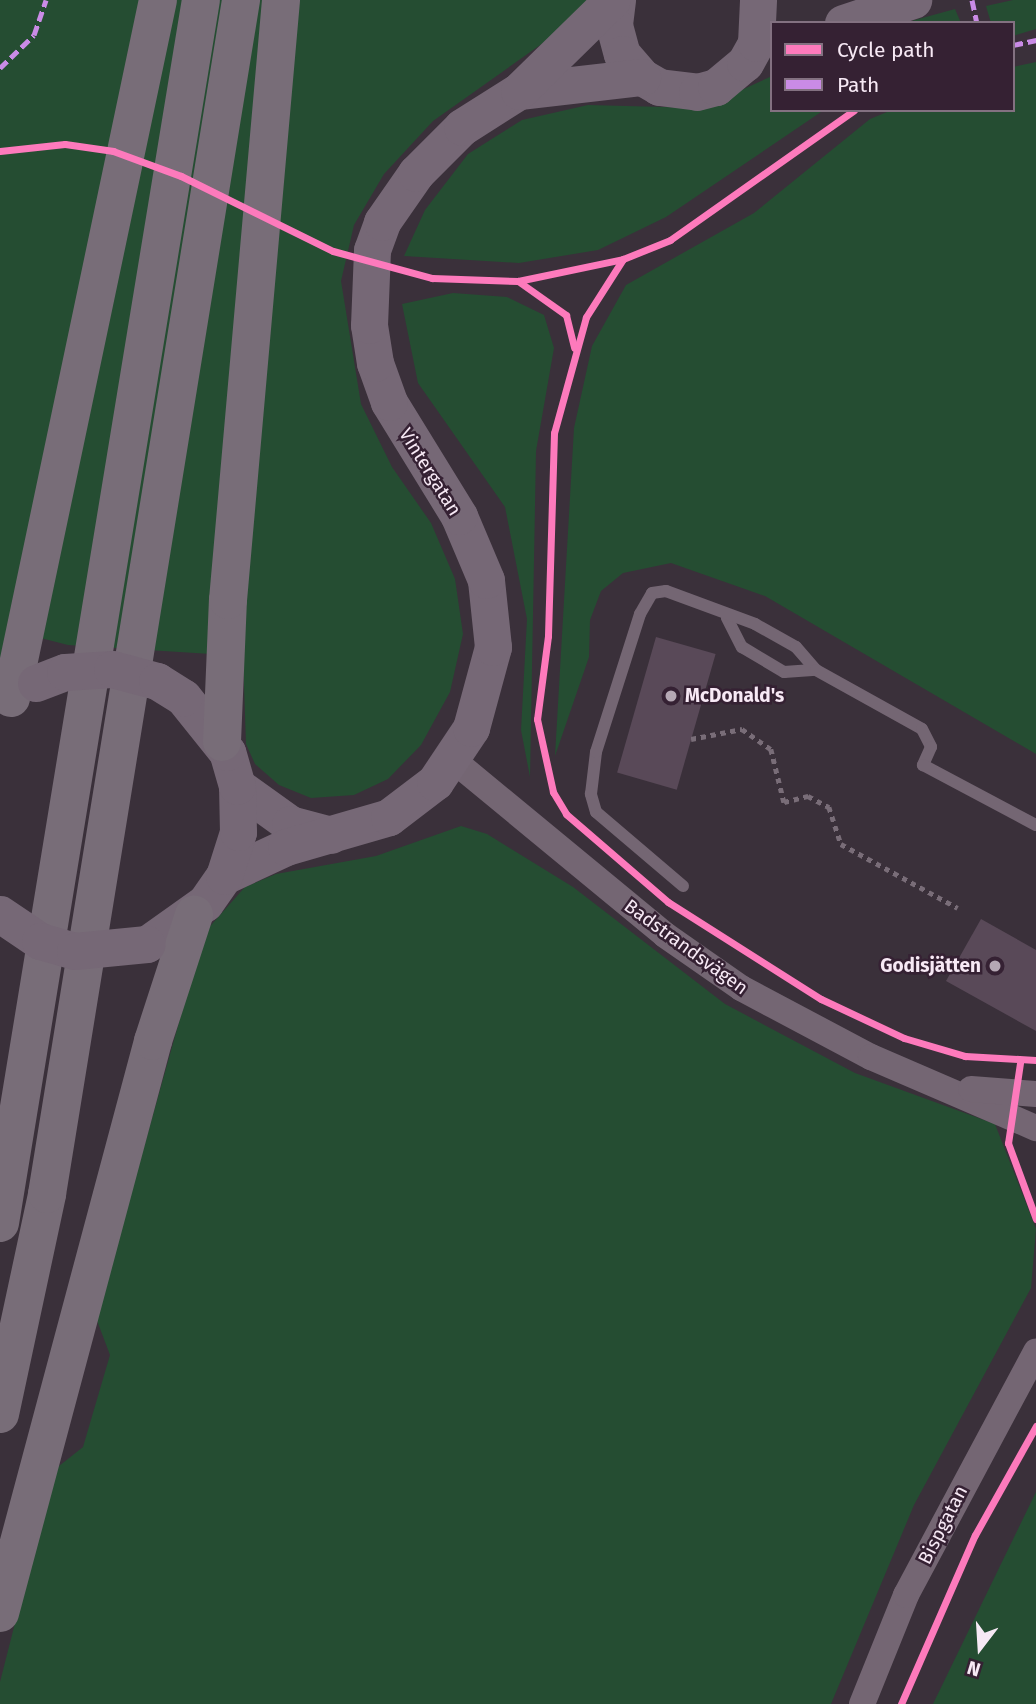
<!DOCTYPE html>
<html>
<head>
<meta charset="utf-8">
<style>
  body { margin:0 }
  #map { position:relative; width:1036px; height:1704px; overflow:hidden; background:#3a303a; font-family:"Fira Sans",sans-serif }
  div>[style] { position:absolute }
  .green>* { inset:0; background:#254d32 }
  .building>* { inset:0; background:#594958; transform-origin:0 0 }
  .path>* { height:4.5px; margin-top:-2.25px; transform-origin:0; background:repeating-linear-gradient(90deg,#796d78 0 5px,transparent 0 10px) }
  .lane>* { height:12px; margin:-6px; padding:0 6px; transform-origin:6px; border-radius:6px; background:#746673 }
  .street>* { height:26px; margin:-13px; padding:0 13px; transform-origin:13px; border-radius:13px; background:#746673 }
  .secondary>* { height:37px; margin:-18.5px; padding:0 18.5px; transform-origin:18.5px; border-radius:18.5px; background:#766876 }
  .highway>* { height:38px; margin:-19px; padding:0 19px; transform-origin:19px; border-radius:19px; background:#786d78 }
  .secondary-bridge>* { height:37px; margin:-18.5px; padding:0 18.5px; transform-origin:18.5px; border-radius:18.5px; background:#766876 }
  .quiet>* { height:5px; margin-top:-2.5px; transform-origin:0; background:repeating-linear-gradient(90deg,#ca8be6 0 10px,transparent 0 15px) }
  .cycleway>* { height:7px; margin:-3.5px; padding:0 3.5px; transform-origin:3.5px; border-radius:3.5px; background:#fd7abc }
  .dots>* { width:19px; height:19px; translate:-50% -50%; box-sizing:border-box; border:4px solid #352133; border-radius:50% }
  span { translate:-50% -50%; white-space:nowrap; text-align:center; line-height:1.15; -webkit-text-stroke:5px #352133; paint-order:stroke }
  .street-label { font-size:19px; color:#f7e9f5 }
  .poi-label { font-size:19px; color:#f7e9f5; font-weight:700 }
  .left { translate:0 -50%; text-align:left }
  .right { translate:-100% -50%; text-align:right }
  .legend { position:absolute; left:770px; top:21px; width:245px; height:91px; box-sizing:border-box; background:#352133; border:2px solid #837181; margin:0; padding:9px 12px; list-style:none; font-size:21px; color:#f7e9f5 }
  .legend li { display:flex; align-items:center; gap:14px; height:35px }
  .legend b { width:35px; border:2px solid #837181 }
  .north { position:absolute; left:945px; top:1613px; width:70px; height:70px; -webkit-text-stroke:5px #352133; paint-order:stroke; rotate:197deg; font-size:19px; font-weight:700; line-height:28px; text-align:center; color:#f7e9f5 }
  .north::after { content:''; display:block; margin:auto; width:24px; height:32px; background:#f7e9f5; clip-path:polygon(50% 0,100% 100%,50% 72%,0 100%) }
</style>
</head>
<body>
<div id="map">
  <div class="green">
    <i style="clip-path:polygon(0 0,591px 0,550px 38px,433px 121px,384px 174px,354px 225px,341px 281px,361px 404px,392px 467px,431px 523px,455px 579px,463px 634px,450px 692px,421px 745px,388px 779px,354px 795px,311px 798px,279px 785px,255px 764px,246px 744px,243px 656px,68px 645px,17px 632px,0 672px)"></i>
    <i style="clip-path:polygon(1013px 0,1036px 0,1036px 29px,1013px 36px,1013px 23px,991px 23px,986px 6px)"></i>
    <i style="clip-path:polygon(955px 9px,961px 23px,904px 23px)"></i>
    <i style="clip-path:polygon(1036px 62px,1036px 754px,765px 596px,671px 563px,623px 573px,601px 591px,590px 620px,589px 657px,555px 756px,574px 428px,592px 346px,626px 285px,754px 213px,870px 119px,892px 110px,1013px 110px,1013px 67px)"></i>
    <i style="clip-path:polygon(772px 76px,772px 110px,824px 110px,666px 217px,598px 250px,519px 263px,404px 256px,425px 210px,468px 154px,522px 120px,588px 105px,702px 108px)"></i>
    <i style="clip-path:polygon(453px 293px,507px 297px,544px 315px,554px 348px,536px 451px,530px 777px,521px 730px,527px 619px,505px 507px,418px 383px,402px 304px)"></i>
    <i style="clip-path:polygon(461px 826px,487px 834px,573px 887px,725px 1004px,855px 1073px,995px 1124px,1036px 1229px,1031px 1288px,914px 1505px,831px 1704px,0 1704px,0 1682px,54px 1470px,83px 1447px,110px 1355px,96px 1318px,204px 933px,245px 887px,276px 874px,376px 856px)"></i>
    <i style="clip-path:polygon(1036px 1492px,1036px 1704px,933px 1704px)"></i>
  </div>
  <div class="building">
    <i style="left:656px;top:637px;width:62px;height:141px;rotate:16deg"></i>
    <i style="clip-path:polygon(981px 919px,1036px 950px,1036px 1031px,946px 981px)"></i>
  </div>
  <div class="path">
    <i style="left:691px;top:739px;width:52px;rotate:-11.1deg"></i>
    <i style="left:742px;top:729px;width:35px;rotate:35deg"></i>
    <i style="left:771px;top:749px;width:55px;rotate:76.2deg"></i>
    <i style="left:784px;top:802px;width:25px;rotate:-14deg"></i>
    <i style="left:808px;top:796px;width:24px;rotate:28deg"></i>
    <i style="left:829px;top:807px;width:39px;rotate:72deg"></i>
    <i style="left:841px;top:844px;width:133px;rotate:28.7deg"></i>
  </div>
  <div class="lane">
    <i style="left:727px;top:618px;width:33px;rotate:63deg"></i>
    <i style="left:742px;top:647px;width:49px;rotate:30.8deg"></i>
    <i style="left:784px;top:672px;width:32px;rotate:-4deg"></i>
    <i style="left:683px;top:886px;width:114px;rotate:-139.6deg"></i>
    <i style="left:596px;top:812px;width:19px;rotate:-106deg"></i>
    <i style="left:591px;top:794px;width:42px;rotate:-83.2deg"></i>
    <i style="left:596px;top:752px;width:145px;rotate:-72.3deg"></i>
    <i style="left:640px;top:614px;width:24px;rotate:-60deg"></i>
    <i style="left:652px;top:593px;width:14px;rotate:-8deg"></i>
    <i style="left:666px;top:591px;width:95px;rotate:20.3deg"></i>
    <i style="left:755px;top:624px;width:47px;rotate:29.3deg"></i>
    <i style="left:796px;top:647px;width:30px;rotate:49deg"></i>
    <i style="left:816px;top:670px;width:121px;rotate:29.1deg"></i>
    <i style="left:922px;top:729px;width:20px;rotate:63deg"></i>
    <i style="left:931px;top:747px;width:20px;rotate:114deg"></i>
    <i style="left:923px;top:765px;width:128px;rotate:28deg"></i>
  </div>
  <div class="street">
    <i style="left:453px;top:760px;width:275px;rotate:39.5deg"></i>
    <i style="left:665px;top:935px;width:93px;rotate:34.9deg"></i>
    <i style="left:741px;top:988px;width:147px;rotate:28deg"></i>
    <i style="left:871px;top:1057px;width:180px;rotate:23.3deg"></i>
    <i style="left:971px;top:1089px;width:65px;rotate:4.4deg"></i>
    <i style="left:862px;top:1704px;width:118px;rotate:-68deg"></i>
    <i style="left:906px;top:1595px;width:276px;rotate:-61.9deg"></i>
  </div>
  <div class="secondary">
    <i style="left:617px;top:0;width:25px;rotate:97deg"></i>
    <i style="left:614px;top:25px;width:30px;rotate:75deg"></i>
    <i style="left:622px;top:54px;width:30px;rotate:49deg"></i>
    <i style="left:642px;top:77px;width:20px;rotate:30deg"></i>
    <i style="left:659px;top:87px;width:38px;rotate:7deg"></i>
    <i style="left:697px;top:92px;width:20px;rotate:-15deg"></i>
    <i style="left:716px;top:87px;width:38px;rotate:-40deg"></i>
    <i style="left:745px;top:63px;width:23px;rotate:-61deg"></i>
    <i style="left:756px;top:43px;width:43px;rotate:-87.3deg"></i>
    <i style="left:843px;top:23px;width:74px;rotate:-18.2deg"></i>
    <i style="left:519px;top:91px;width:124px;rotate:-6.5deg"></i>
    <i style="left:237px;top:786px;width:65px;rotate:35.6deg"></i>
    <i style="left:290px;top:824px;width:42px;rotate:15deg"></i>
    <i style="left:224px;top:876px;width:68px;rotate:-25.1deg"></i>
    <i style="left:286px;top:847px;width:107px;rotate:-16.2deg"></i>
    <i style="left:389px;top:817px;width:58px;rotate:-37.3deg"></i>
    <i style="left:435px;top:782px;width:65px;rotate:-56.3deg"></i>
    <i style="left:471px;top:728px;width:84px;rotate:-74.8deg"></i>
    <i style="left:493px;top:647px;width:67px;rotate:-96deg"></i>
    <i style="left:486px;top:580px;width:69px;rotate:-112.9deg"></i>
    <i style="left:459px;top:516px;width:134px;rotate:-121.6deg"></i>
    <i style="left:389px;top:402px;width:41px;rotate:-109.7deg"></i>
    <i style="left:375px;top:363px;width:38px;rotate:-99deg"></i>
    <i style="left:369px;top:325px;width:75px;rotate:-87.7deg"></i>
    <i style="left:372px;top:250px;width:30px;rotate:-70deg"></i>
    <i style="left:382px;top:222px;width:60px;rotate:-55.2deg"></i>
    <i style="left:416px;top:173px;width:65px;rotate:-45deg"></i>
    <i style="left:462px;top:127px;width:67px;rotate:-32.3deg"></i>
    <i style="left:519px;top:91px;width:130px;rotate:-44.4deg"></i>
    <i style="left:147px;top:944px;width:71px;rotate:-35.3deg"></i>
    <i style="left:205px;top:903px;width:33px;rotate:-55deg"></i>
    <i style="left:224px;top:876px;width:46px;rotate:-72.3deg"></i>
    <i style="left:238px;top:832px;width:46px;rotate:-91.2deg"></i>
    <i style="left:237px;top:786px;width:35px;rotate:-106deg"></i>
    <i style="left:227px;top:752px;width:70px;rotate:-128.7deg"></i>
  </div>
  <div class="highway">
    <i style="left:11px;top:698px;width:713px;rotate:-78.11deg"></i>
    <i style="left:222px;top:742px;width:142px;rotate:-87.6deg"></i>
    <i style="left:228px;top:600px;width:602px;rotate:-84.95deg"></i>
    <i style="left:0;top:1223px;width:1239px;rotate:-80.67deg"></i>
    <i style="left:0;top:1414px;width:225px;rotate:-77.9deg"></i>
    <i style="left:47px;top:1194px;width:1210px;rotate:-80.77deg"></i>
    <i style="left:0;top:1613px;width:592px;rotate:-75.02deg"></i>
    <i style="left:153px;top:1041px;width:133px;rotate:-72deg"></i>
  </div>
  <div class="secondary-bridge">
    <i style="left:36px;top:683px;width:31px;rotate:-21deg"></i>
    <i style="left:65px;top:672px;width:47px;rotate:-3.7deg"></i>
    <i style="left:112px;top:669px;width:47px;rotate:14.9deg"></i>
    <i style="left:157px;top:681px;width:31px;rotate:32deg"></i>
    <i style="left:0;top:914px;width:48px;rotate:34deg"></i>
    <i style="left:40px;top:941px;width:36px;rotate:16deg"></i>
    <i style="left:75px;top:951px;width:72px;rotate:-5.6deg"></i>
  </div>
  <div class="quiet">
    <i style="left:972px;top:0;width:24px;rotate:78deg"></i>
    <i style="left:1013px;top:45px;width:24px;rotate:-12deg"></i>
    <i style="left:0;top:68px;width:47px;rotate:-44.1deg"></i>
    <i style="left:34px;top:35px;width:37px;rotate:-71deg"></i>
  </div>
  <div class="cycleway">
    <i style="left:0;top:151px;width:65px;rotate:-6.1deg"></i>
    <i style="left:65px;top:144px;width:49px;rotate:8.3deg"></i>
    <i style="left:113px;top:151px;width:72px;rotate:20.2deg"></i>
    <i style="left:181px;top:176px;width:169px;rotate:26.3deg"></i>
    <i style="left:333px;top:251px;width:103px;rotate:15.3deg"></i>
    <i style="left:432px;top:278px;width:86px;rotate:2deg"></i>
    <i style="left:518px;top:281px;width:107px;rotate:-11.8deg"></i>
    <i style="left:623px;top:259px;width:51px;rotate:-22deg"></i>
    <i style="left:670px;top:240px;width:225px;rotate:-35.2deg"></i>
    <i style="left:623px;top:259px;width:69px;rotate:122.5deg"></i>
    <i style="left:586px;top:317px;width:120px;rotate:105.4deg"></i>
    <i style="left:554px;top:433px;width:203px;rotate:91.7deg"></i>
    <i style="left:548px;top:636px;width:84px;rotate:97.5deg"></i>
    <i style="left:537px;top:719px;width:75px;rotate:77.6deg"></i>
    <i style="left:553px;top:792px;width:26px;rotate:59deg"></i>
    <i style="left:566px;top:814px;width:135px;rotate:40.8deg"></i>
    <i style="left:668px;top:902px;width:181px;rotate:32.4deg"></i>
    <i style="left:821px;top:999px;width:92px;rotate:25.2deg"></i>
    <i style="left:904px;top:1038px;width:64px;rotate:16.4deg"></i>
    <i style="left:965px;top:1056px;width:71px;rotate:3.2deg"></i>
    <i style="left:518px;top:281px;width:59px;rotate:35.3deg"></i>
    <i style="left:566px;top:315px;width:34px;rotate:76deg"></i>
    <i style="left:1020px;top:1063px;width:81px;rotate:98.5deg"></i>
    <i style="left:1008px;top:1143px;width:81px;rotate:69.8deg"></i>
    <i style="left:901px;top:1704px;width:184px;rotate:-66.4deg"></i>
    <i style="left:975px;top:1535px;width:125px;rotate:-60.8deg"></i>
  </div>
  <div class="dots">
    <i style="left:671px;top:696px;background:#b5a8b4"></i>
    <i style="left:995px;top:966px;background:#b5a8b4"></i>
  </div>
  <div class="street-label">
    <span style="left:430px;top:472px;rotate:58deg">Vintergatan</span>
    <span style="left:686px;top:947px;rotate:36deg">Badstrandsvägen</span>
    <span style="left:943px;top:1525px;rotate:-63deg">Bispgatan</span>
  </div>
  <div class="poi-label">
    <span class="left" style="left:685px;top:696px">McDonald's</span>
    <span class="right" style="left:981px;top:966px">Godisjätten</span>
  </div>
  <ul class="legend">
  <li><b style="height:9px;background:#fd7abc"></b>Cycle path</li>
  <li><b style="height:9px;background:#ca8be6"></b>Path</li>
  </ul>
  <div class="north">N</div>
</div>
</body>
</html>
